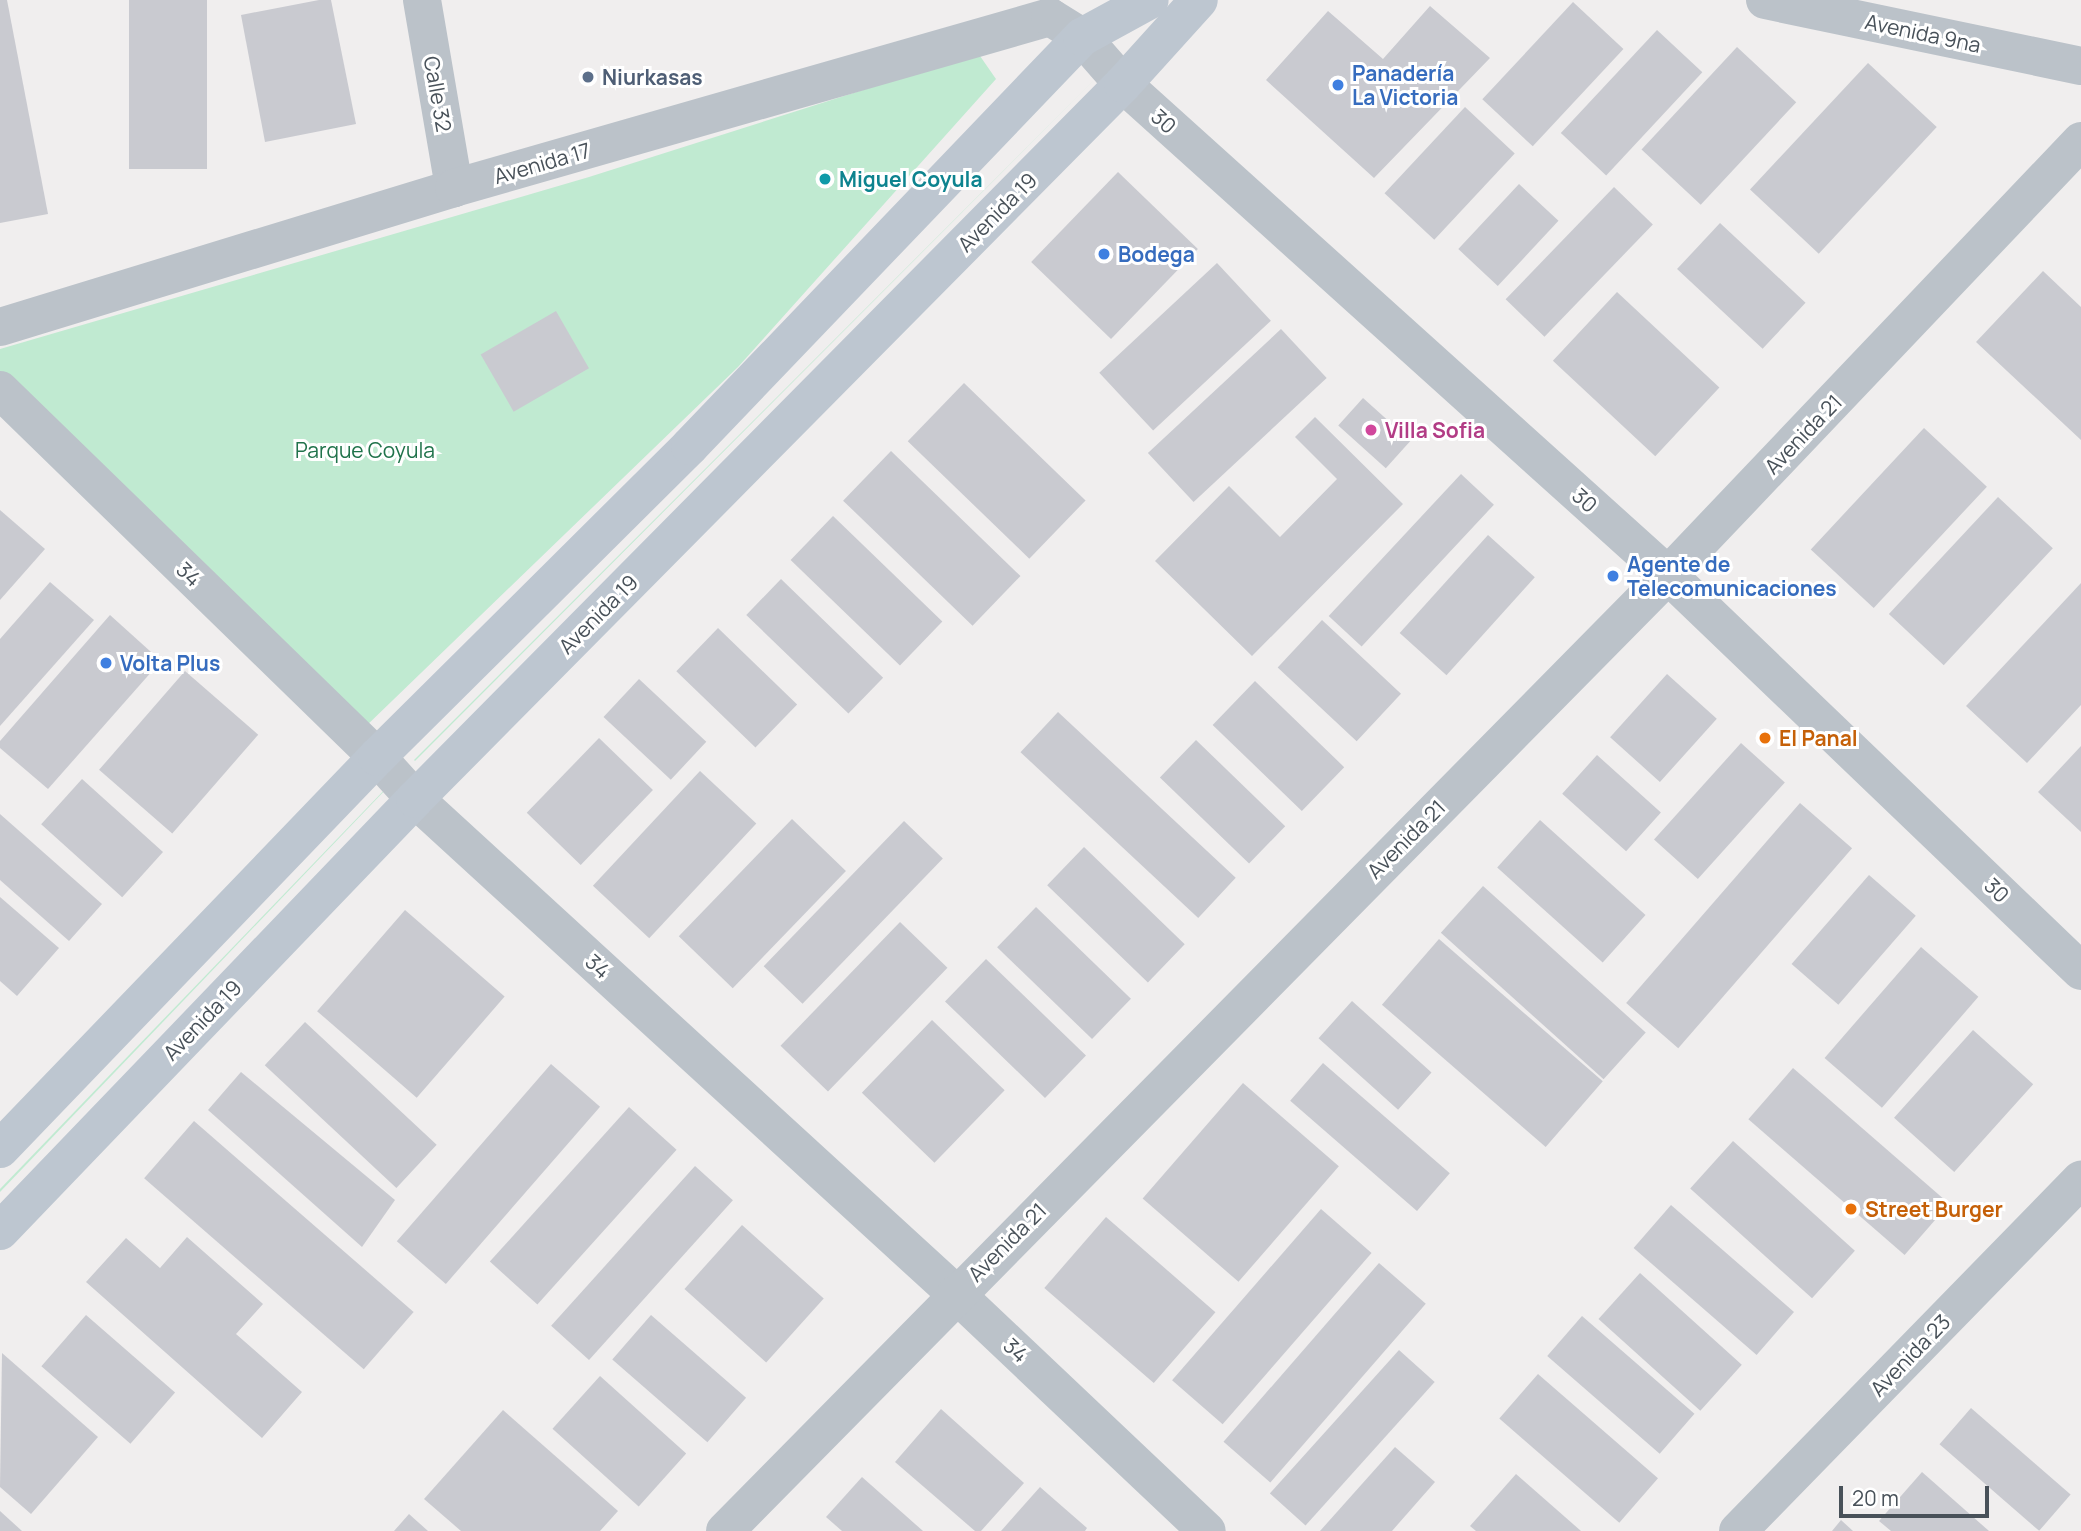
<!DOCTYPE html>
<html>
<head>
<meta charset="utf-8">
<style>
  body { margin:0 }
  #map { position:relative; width:2081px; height:1531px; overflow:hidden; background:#f0eeee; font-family:Manrope,sans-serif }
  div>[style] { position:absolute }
  .green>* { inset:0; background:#c0ead1 }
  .building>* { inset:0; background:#c9cad0; transform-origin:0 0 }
  .minor>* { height:38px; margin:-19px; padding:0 19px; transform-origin:19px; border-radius:19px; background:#bbc2c9 }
  .tertiary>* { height:38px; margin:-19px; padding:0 19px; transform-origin:19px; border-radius:19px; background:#bbc2c9 }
  .secondary>* { height:38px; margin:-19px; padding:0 19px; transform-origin:19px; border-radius:19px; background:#bdc6d0 }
  .dots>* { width:19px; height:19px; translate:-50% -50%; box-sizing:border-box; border:4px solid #fff; border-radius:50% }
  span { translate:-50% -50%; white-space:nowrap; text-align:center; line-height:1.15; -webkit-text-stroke:6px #fff; paint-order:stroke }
  .street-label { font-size:21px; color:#485159 }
  .shop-label { font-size:21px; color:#366cbe; font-weight:700 }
  .left { translate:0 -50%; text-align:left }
  .service-label { font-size:21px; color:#4e5e75; font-weight:700 }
  .culture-label { font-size:21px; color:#0d838f; font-weight:700 }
  .hotel-label { font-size:21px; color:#b23c85; font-weight:700 }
  .park-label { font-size:21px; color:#20734b }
  .food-label { font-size:21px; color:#c56008; font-weight:700 }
  .scale { position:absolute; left:1839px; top:1486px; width:150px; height:32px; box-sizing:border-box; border:4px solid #485159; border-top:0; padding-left:9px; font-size:21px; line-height:24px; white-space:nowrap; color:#485159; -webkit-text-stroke:5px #fff; paint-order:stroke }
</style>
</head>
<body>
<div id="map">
  <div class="green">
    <i style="clip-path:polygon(980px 56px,996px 79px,738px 367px,363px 729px,0 374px,0 349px,589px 177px,948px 63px)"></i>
    <i style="clip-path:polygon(1104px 70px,415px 761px,414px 760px)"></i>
    <i style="clip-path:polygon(390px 784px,390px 785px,0 1192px,0 1189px)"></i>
  </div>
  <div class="building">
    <i style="clip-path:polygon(0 0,7px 0,48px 214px,0 223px)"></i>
    <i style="left:129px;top:0;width:78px;height:169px"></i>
    <i style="clip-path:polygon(319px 0,331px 0,356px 124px,265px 142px,241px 15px)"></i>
    <i style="left:1573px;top:2px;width:69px;height:133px;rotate:43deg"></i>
    <i style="clip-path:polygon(1430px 6px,1490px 58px,1374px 178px,1266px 80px,1328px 11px,1383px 59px)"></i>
    <i style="left:1657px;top:30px;width:62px;height:141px;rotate:43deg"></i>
    <i style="left:1737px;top:47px;width:81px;height:140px;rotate:43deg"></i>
    <i style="left:1868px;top:63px;width:94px;height:173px;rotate:43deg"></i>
    <i style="left:1465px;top:107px;width:68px;height:118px;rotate:43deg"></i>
    <i style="left:1118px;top:172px;width:111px;height:125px;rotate:44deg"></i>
    <i style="left:1519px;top:184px;width:54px;height:89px;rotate:43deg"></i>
    <i style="left:1614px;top:187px;width:54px;height:156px;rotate:44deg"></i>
    <i style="left:1720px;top:223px;width:117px;height:63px;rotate:43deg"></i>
    <i style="left:1217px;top:263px;width:79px;height:161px;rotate:47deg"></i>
    <i style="clip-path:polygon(2043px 271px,2081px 307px,2081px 440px,1976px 342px)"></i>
    <i style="left:1617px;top:292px;width:140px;height:94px;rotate:43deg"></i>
    <i style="left:556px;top:311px;width:66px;height:87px;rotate:60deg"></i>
    <i style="left:1281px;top:329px;width:67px;height:182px;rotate:47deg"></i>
    <i style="left:964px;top:383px;width:169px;height:81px;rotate:44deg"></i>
    <i style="left:1363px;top:398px;width:64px;height:37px;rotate:42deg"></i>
    <i style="clip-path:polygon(1315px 417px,1403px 504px,1252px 656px,1155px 561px,1229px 486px,1280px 537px,1337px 479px,1295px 437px)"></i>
    <i style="left:1924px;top:428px;width:86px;height:166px;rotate:43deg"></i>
    <i style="left:891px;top:451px;width:180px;height:69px;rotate:44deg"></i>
    <i style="left:1461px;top:474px;width:45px;height:194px;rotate:43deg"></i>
    <i style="left:1998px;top:497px;width:75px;height:160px;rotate:43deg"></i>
    <i style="clip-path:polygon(0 510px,45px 549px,0 600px)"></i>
    <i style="left:833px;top:516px;width:152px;height:61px;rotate:44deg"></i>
    <i style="left:1488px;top:535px;width:63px;height:132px;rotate:42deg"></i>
    <i style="left:781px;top:579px;width:142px;height:50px;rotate:44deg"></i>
    <i style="clip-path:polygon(50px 582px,94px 620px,0 726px,0 639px)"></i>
    <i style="clip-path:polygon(2081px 583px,2081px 705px,2027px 763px,1966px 706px)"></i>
    <i style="clip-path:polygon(110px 615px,161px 661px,48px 789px,0 748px,0 741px)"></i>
    <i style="left:1322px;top:620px;width:108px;height:65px;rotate:43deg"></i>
    <i style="left:718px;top:628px;width:110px;height:60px;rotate:44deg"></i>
    <i style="left:185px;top:671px;width:97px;height:131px;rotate:41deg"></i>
    <i style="left:1667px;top:674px;width:67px;height:85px;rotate:42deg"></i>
    <i style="left:639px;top:679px;width:92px;height:52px;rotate:43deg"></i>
    <i style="left:1255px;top:681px;width:124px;height:61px;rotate:44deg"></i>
    <i style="left:1058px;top:712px;width:243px;height:55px;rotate:43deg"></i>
    <i style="left:599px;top:738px;width:75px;height:104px;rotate:44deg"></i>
    <i style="left:1196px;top:740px;width:124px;height:52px;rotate:44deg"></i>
    <i style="left:1741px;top:743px;width:59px;height:130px;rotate:42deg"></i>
    <i style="clip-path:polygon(2081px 746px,2081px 832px,2038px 792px)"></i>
    <i style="left:1597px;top:755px;width:86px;height:52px;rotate:42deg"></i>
    <i style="left:700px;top:771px;width:77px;height:157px;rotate:43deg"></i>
    <i style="left:82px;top:779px;width:109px;height:61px;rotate:42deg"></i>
    <i style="left:1800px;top:803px;width:69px;height:265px;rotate:41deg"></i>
    <i style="clip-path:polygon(0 814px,102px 904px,69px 941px,0 880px)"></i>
    <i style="left:792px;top:819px;width:75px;height:163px;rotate:44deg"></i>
    <i style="left:1540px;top:820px;width:142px;height:64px;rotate:42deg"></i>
    <i style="left:904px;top:821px;width:54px;height:202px;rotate:44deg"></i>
    <i style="left:1084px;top:847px;width:140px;height:53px;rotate:44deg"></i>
    <i style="left:1869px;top:875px;width:62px;height:118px;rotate:41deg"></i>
    <i style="left:1483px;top:886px;width:219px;height:63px;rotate:42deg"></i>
    <i style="clip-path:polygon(0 897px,59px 948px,17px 996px,0 981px)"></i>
    <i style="left:1036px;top:907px;width:132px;height:56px;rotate:44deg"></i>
    <i style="left:405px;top:910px;width:132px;height:134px;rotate:41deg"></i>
    <i style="left:900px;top:922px;width:66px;height:172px;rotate:44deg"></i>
    <i style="left:1439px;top:939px;width:217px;height:87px;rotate:41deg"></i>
    <i style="left:1921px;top:947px;width:76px;height:147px;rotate:41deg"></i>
    <i style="left:986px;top:959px;width:139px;height:59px;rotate:44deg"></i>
    <i style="left:1352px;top:1001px;width:107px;height:50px;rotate:42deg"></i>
    <i style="left:932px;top:1020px;width:101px;height:101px;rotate:44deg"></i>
    <i style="left:305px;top:1022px;width:180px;height:59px;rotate:43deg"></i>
    <i style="left:1973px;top:1030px;width:81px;height:118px;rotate:42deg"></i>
    <i style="left:1323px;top:1063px;width:168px;height:50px;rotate:41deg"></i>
    <i style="left:551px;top:1064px;width:65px;height:235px;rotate:41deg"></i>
    <i style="left:1793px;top:1068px;width:207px;height:68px;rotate:41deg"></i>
    <i style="clip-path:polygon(241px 1072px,395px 1200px,362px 1247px,208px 1110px)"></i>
    <i style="left:1243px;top:1083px;width:127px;height:153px;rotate:41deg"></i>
    <i style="left:629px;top:1107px;width:64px;height:208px;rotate:42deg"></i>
    <i style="left:194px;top:1121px;width:291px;height:76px;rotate:41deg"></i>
    <i style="left:1733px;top:1141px;width:164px;height:64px;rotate:42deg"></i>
    <i style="left:695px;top:1166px;width:51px;height:215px;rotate:42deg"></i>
    <i style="left:1671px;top:1205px;width:163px;height:57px;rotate:41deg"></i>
    <i style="left:1321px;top:1209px;width:67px;height:227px;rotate:41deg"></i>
    <i style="left:1106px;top:1217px;width:145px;height:94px;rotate:41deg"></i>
    <i style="left:742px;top:1225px;width:110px;height:86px;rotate:42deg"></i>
    <i style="clip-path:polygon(187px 1237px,263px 1304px,236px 1334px,302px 1392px,262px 1438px,86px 1282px,126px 1238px,160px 1268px)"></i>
    <i style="left:1379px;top:1263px;width:62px;height:237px;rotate:41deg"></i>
    <i style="left:1640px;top:1273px;width:137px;height:62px;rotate:42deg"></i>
    <i style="left:86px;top:1315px;width:118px;height:68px;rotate:41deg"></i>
    <i style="left:651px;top:1315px;width:126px;height:59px;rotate:41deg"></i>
    <i style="left:1582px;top:1316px;width:149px;height:53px;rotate:41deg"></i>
    <i style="left:1399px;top:1350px;width:48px;height:193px;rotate:42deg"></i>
    <i style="clip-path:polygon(2px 1353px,98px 1437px,31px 1514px,0 1487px)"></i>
    <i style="left:1538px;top:1374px;width:159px;height:59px;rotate:41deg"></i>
    <i style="left:600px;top:1376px;width:116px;height:71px;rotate:42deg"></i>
    <i style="left:1971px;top:1408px;width:132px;height:48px;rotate:41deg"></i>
    <i style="clip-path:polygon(941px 1409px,1024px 1483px,981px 1531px,975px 1531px,895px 1462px)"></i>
    <i style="clip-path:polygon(503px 1410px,618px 1511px,600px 1531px,461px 1531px,424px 1499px)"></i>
    <i style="clip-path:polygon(1395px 1447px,1435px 1482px,1392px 1531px,1320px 1531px)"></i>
    <i style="clip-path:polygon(1922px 1472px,1989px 1531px,1891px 1531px,1879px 1521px)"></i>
    <i style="clip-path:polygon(1516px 1474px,1581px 1531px,1476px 1531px,1470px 1526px)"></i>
    <i style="clip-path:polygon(862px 1477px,923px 1531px,842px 1531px,826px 1517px)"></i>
    <i style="clip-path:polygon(1040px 1487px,1087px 1528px,1085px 1531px,1001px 1531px)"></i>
    <i style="clip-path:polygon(0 1511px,22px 1531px,0 1531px)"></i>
    <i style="clip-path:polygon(409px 1514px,428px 1531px,394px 1531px)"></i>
    <i style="clip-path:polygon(1841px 1520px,1853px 1531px,1832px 1531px)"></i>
  </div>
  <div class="minor">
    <i style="left:422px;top:0;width:191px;rotate:80.3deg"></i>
    <i style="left:1765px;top:0;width:323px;rotate:11.8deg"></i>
    <i style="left:0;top:327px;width:475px;rotate:-17deg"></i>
    <i style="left:454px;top:188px;width:620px;rotate:-16.01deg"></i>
    <i style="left:1050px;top:17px;width:38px;rotate:32deg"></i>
    <i style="left:0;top:390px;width:526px;rotate:44.23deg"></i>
    <i style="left:377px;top:757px;width:57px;rotate:47.9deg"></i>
    <i style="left:415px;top:799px;width:733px;rotate:42.46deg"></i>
    <i style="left:956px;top:1294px;width:345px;rotate:43.4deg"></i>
    <i style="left:725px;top:1531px;width:1343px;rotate:-45.39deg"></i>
    <i style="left:1668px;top:575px;width:599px;rotate:-46.42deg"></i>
    <i style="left:1738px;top:1531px;width:491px;rotate:-45.7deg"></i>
  </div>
  <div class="tertiary">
    <i style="left:1082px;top:37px;width:62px;rotate:48.9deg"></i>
    <i style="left:1123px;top:84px;width:734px;rotate:42.02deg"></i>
    <i style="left:1668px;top:575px;width:572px;rotate:43.8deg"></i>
  </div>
  <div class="secondary">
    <i style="left:0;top:1149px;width:544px;rotate:-46.12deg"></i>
    <i style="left:377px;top:757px;width:441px;rotate:-44.8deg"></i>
    <i style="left:690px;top:446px;width:567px;rotate:-46.22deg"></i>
    <i style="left:1082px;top:37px;width:77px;rotate:-28.6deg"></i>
    <i style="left:0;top:1231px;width:599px;rotate:-46.15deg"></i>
    <i style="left:415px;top:799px;width:1006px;rotate:-45.28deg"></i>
    <i style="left:1123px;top:84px;width:113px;rotate:-47.9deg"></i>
  </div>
  <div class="dots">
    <i style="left:588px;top:77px;background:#5c6f8a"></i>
    <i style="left:1338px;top:85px;background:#3f7fe0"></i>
    <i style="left:825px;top:179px;background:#0f9aa8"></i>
    <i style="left:1104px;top:254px;background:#3f7fe0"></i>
    <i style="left:1371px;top:430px;background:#d1479c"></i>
    <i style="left:1613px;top:576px;background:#3f7fe0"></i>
    <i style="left:106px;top:663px;background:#3f7fe0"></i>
    <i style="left:1765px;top:738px;background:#e8710a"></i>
    <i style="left:1851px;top:1209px;background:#e8710a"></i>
  </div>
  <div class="street-label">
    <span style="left:1923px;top:33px;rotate:12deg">Avenida 9na</span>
    <span style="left:438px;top:94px;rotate:80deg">Calle 32</span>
    <span style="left:1164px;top:121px;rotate:42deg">30</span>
    <span style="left:542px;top:163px;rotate:-16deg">Avenida 17</span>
    <span style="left:997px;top:212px;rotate:-45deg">Avenida 19</span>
    <span style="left:1803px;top:434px;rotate:-46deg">Avenida 21</span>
    <span style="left:1585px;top:500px;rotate:42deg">30</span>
    <span style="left:189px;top:574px;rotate:44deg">34</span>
    <span style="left:598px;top:614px;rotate:-45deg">Avenida 19</span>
    <span style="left:1406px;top:839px;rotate:-45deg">Avenida 21</span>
    <span style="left:1997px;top:890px;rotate:44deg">30</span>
    <span style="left:598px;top:966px;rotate:42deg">34</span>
    <span style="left:202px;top:1020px;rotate:-46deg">Avenida 19</span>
    <span style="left:1007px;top:1242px;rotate:-45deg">Avenida 21</span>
    <span style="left:1016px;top:1350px;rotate:43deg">34</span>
    <span style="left:1910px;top:1355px;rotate:-46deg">Avenida 23</span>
  </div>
  <div class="shop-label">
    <span class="left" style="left:1352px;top:85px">Panadería<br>La Victoria</span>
    <span class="left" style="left:1118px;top:254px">Bodega</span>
    <span class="left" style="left:1627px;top:576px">Agente de<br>Telecomunicaciones</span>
    <span class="left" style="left:120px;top:663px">Volta Plus</span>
  </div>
  <div class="service-label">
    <span class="left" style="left:602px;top:77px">Niurkasas</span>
  </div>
  <div class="culture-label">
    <span class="left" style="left:839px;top:179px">Miguel Coyula</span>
  </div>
  <div class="hotel-label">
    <span class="left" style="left:1385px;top:430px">Villa Sofia</span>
  </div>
  <div class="park-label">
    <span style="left:365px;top:450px">Parque Coyula</span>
  </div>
  <div class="food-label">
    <span class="left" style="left:1779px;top:738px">El Panal</span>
    <span class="left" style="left:1865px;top:1209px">Street Burger</span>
  </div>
  <div class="scale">20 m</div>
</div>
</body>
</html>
